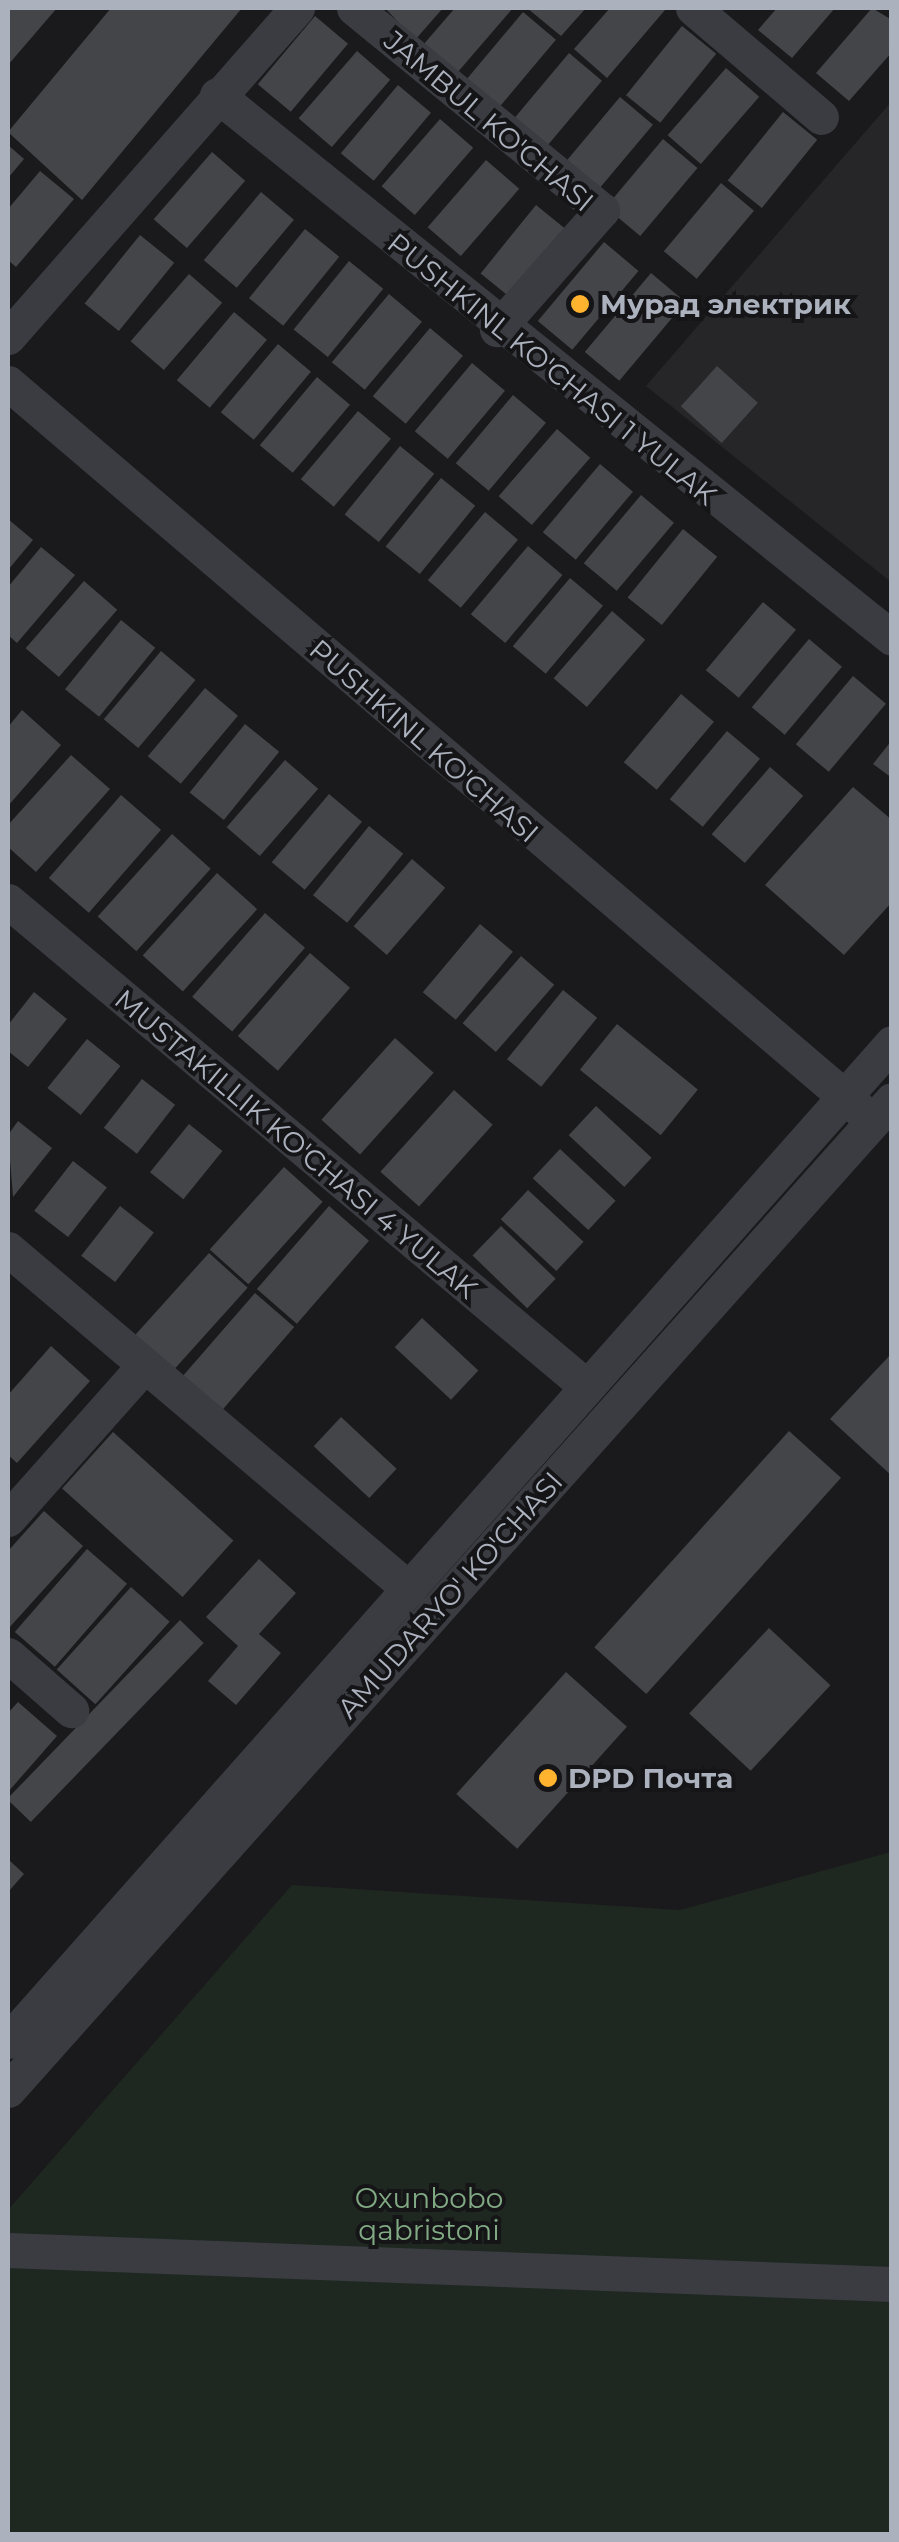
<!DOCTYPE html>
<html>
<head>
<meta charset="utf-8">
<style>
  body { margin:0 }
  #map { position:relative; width:899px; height:2542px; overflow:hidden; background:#1a1a1c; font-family:Montserrat,sans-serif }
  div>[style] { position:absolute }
  .built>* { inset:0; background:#262629 }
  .green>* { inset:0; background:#1f2820 }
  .building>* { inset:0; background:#444549; transform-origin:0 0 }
  .minor>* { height:35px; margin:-17.5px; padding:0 17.5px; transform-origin:17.5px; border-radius:17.5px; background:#3a3c42 }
  .dots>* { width:28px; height:28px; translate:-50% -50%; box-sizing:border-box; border:5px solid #151517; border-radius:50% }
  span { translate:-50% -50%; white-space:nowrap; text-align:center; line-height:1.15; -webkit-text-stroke:8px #151517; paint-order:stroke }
  .street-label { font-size:28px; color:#abb1bd }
  .poi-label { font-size:28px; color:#abb1bd; font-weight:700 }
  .left { translate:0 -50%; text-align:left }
  .park-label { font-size:28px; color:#81a983 }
  .frame { position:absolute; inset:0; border:10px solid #abb1bd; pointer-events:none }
</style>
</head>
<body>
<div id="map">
  <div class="built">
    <i style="clip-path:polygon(891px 102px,891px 582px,646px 386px)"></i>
  </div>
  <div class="green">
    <i style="clip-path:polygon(891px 1852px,891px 2534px,8px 2534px,8px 2210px,292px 1885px,680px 1910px)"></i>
  </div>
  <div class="building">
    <i style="clip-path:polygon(8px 8px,57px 8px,8px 65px)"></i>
    <i style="clip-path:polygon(111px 8px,242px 8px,82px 200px,8px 132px)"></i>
    <i style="clip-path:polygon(385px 8px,443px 8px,415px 40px)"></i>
    <i style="clip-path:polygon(455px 8px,513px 8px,457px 73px,423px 45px)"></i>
    <i style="clip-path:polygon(527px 8px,586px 8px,561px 36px)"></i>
    <i style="clip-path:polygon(610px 8px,665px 10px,607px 78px,574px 49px)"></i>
    <i style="clip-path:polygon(777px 8px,835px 8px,792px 58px,758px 30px)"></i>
    <i style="clip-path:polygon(872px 8px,892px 20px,892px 52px,849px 101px,816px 73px)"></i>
    <i style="left:523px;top:12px;width:43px;height:89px;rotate:40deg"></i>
    <i style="left:315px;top:16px;width:43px;height:89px;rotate:40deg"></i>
    <i style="left:682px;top:26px;width:44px;height:89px;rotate:39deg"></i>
    <i style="left:357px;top:51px;width:44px;height:89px;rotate:41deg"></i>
    <i style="left:569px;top:53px;width:43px;height:89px;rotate:40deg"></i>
    <i style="left:726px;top:68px;width:44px;height:89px;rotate:41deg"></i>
    <i style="left:398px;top:85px;width:43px;height:89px;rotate:40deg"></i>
    <i style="left:620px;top:97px;width:43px;height:89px;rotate:40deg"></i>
    <i style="left:783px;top:112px;width:44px;height:88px;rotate:39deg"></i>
    <i style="left:440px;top:119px;width:44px;height:89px;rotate:41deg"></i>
    <i style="left:663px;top:139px;width:45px;height:89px;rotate:40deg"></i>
    <i style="clip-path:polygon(8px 145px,24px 159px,8px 178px)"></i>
    <i style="left:212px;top:152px;width:44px;height:89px;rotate:41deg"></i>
    <i style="left:486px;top:160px;width:44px;height:89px;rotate:41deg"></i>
    <i style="clip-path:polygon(40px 171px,74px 199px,16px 267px,8px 260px,8px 209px)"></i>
    <i style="left:721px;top:183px;width:43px;height:89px;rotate:40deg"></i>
    <i style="left:261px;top:192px;width:43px;height:89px;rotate:40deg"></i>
    <i style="left:536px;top:205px;width:44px;height:88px;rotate:39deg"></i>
    <i style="left:305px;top:229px;width:44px;height:89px;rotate:39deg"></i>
    <i style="left:140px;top:235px;width:44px;height:88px;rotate:39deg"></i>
    <i style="left:604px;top:242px;width:45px;height:103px;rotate:40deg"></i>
    <i style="left:349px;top:261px;width:44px;height:88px;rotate:39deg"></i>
    <i style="left:651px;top:273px;width:45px;height:103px;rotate:40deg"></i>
    <i style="left:189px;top:274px;width:44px;height:89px;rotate:41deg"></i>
    <i style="left:389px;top:294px;width:43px;height:89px;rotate:40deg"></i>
    <i style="left:234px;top:312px;width:43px;height:89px;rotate:40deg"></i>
    <i style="left:430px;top:328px;width:43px;height:89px;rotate:40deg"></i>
    <i style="left:278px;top:344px;width:43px;height:89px;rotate:40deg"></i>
    <i style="left:472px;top:363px;width:43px;height:89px;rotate:40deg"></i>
    <i style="left:717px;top:366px;width:55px;height:54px;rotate:42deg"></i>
    <i style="left:317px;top:377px;width:43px;height:89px;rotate:40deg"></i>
    <i style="left:513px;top:395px;width:43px;height:89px;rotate:40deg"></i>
    <i style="left:358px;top:411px;width:43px;height:89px;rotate:40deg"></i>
    <i style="left:557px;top:429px;width:44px;height:89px;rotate:41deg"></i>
    <i style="left:400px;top:446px;width:44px;height:88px;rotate:39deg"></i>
    <i style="left:600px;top:464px;width:43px;height:89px;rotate:40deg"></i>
    <i style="left:441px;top:478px;width:44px;height:88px;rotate:39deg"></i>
    <i style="left:641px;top:495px;width:43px;height:89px;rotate:40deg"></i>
    <i style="left:485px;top:512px;width:43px;height:89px;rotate:40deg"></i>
    <i style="clip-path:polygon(8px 519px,33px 540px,8px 570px)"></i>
    <i style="left:683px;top:529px;width:44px;height:88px;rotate:39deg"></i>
    <i style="left:528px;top:546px;width:45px;height:89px;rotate:40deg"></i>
    <i style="clip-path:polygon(41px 547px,75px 575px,17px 643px,8px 635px,8px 587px)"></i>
    <i style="left:570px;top:578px;width:43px;height:89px;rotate:40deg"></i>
    <i style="left:84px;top:581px;width:44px;height:89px;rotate:41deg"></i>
    <i style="left:763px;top:602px;width:43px;height:89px;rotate:40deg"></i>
    <i style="left:612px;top:611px;width:44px;height:89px;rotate:41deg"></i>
    <i style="left:121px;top:620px;width:44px;height:89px;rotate:39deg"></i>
    <i style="left:809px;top:639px;width:43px;height:89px;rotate:40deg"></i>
    <i style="left:161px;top:651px;width:45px;height:89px;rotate:40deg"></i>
    <i style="left:853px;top:676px;width:43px;height:89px;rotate:40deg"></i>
    <i style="left:205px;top:688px;width:43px;height:89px;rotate:40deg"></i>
    <i style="left:681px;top:694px;width:43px;height:89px;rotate:40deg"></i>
    <i style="clip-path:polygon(22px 710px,61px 745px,8px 806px,8px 727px)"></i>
    <i style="left:245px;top:724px;width:44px;height:88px;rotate:39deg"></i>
    <i style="left:727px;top:731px;width:43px;height:89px;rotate:40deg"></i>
    <i style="clip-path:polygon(892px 740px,892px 778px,873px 764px)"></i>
    <i style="clip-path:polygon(71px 755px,110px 789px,36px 872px,8px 847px,8px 825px)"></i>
    <i style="left:285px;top:760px;width:44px;height:89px;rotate:41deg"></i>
    <i style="left:770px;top:767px;width:44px;height:89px;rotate:41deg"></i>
    <i style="clip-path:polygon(853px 787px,892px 820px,892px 902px,844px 955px,765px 885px)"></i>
    <i style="left:329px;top:794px;width:43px;height:89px;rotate:40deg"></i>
    <i style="left:121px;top:795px;width:53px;height:110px;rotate:41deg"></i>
    <i style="left:369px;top:826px;width:44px;height:89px;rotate:39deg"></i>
    <i style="left:172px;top:834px;width:52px;height:111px;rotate:42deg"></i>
    <i style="left:412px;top:859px;width:44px;height:89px;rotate:41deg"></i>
    <i style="left:217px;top:873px;width:54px;height:111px;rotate:42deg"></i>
    <i style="left:265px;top:913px;width:53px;height:111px;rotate:41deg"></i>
    <i style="left:480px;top:924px;width:43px;height:89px;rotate:40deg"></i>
    <i style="left:310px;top:953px;width:53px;height:110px;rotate:41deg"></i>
    <i style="left:521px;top:956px;width:44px;height:89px;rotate:41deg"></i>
    <i style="left:563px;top:990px;width:44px;height:89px;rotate:39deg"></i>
    <i style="clip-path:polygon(34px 992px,67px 1019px,28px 1067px,8px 1051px,8px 1025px)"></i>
    <i style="left:617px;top:1024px;width:104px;height:59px;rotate:39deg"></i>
    <i style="left:395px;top:1038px;width:52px;height:110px;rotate:42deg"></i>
    <i style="left:87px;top:1039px;width:43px;height:63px;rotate:39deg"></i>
    <i style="left:142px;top:1079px;width:42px;height:62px;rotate:38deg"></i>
    <i style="left:454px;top:1090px;width:52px;height:110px;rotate:42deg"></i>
    <i style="left:596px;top:1106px;width:76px;height:40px;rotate:43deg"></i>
    <i style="clip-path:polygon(18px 1121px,52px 1148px,13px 1197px,8px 1135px)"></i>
    <i style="left:189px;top:1124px;width:43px;height:62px;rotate:39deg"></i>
    <i style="left:560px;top:1149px;width:76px;height:40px;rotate:43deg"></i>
    <i style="left:73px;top:1161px;width:43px;height:63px;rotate:38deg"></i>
    <i style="left:284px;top:1167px;width:52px;height:111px;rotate:42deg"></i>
    <i style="left:528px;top:1190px;width:76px;height:40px;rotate:43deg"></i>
    <i style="left:120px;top:1206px;width:43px;height:63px;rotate:38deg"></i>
    <i style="left:329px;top:1206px;width:53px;height:110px;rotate:41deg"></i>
    <i style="left:501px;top:1226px;width:76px;height:41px;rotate:44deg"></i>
    <i style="left:209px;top:1253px;width:52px;height:111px;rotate:42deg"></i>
    <i style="left:255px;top:1293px;width:52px;height:111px;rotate:41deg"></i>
    <i style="left:422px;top:1318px;width:77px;height:40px;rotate:43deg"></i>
    <i style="clip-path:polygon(51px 1346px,90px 1381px,17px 1463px,8px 1455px,8px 1395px)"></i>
    <i style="clip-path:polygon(892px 1353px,892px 1476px,830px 1419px)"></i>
    <i style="left:341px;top:1417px;width:76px;height:40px;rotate:43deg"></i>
    <i style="left:789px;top:1431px;width:70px;height:291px;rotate:42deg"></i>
    <i style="left:113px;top:1432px;width:162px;height:76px;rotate:42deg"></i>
    <i style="clip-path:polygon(44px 1511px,83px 1546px,8px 1629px,8px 1551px)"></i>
    <i style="left:87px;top:1549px;width:53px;height:110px;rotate:41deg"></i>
    <i style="clip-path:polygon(259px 1559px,296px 1593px,259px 1634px,281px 1653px,236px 1705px,208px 1681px,238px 1646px,206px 1617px)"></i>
    <i style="left:131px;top:1587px;width:52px;height:111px;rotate:42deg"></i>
    <i style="left:180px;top:1620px;width:33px;height:249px;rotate:44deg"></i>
    <i style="left:769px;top:1628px;width:84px;height:117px;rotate:43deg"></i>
    <i style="left:566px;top:1672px;width:82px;height:164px;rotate:42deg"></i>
    <i style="clip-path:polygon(18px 1702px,57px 1736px,8px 1792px,8px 1713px)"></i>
    <i style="clip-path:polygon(8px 1859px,24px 1874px,8px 1892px)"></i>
  </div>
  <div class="minor">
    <i style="left:354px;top:8px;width:320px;rotate:39.2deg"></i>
    <i style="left:602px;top:210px;width:159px;rotate:131.4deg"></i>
    <i style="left:693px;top:8px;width:168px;rotate:40.4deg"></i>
    <i style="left:217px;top:95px;width:866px;rotate:38.81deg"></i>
    <i style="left:8px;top:337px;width:438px;rotate:-48.7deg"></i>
    <i style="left:8px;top:383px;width:1119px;rotate:40.47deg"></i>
    <i style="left:8px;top:901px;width:755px;rotate:40deg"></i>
    <i style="left:8px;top:1249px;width:526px;rotate:40.29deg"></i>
    <i style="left:8px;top:1519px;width:205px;rotate:-48.4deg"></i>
    <i style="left:8px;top:1655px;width:84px;rotate:41.1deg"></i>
    <i style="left:8px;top:2041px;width:1333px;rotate:-48.47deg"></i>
    <i style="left:8px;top:2090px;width:1327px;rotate:-48.24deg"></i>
    <i style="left:8px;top:2250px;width:885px;rotate:2.2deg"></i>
  </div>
  <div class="dots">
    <i style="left:580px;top:304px;background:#ffb32f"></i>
    <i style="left:548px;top:1778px;background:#ffb32f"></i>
  </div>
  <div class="street-label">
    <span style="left:489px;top:121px;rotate:40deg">JAMBUL KO'CHASI</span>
    <span style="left:552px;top:369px;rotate:39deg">PUSHKINL KO'CHASI 1 YULAK</span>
    <span style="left:424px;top:741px;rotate:41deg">PUSHKINL KO'CHASI</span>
    <span style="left:296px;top:1144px;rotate:40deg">MUSTAKILLIK KO'CHASI 4 YULAK</span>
    <span style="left:450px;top:1595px;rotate:-48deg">AMUDARYO' KO'CHASI</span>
  </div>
  <div class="poi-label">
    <span class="left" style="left:600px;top:304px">Мурад электрик</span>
    <span class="left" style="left:568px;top:1778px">DPD Почта</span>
  </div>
  <div class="park-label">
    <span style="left:429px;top:2214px">Oxunbobo<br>qabristoni</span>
  </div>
  <div class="frame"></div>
</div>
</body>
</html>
